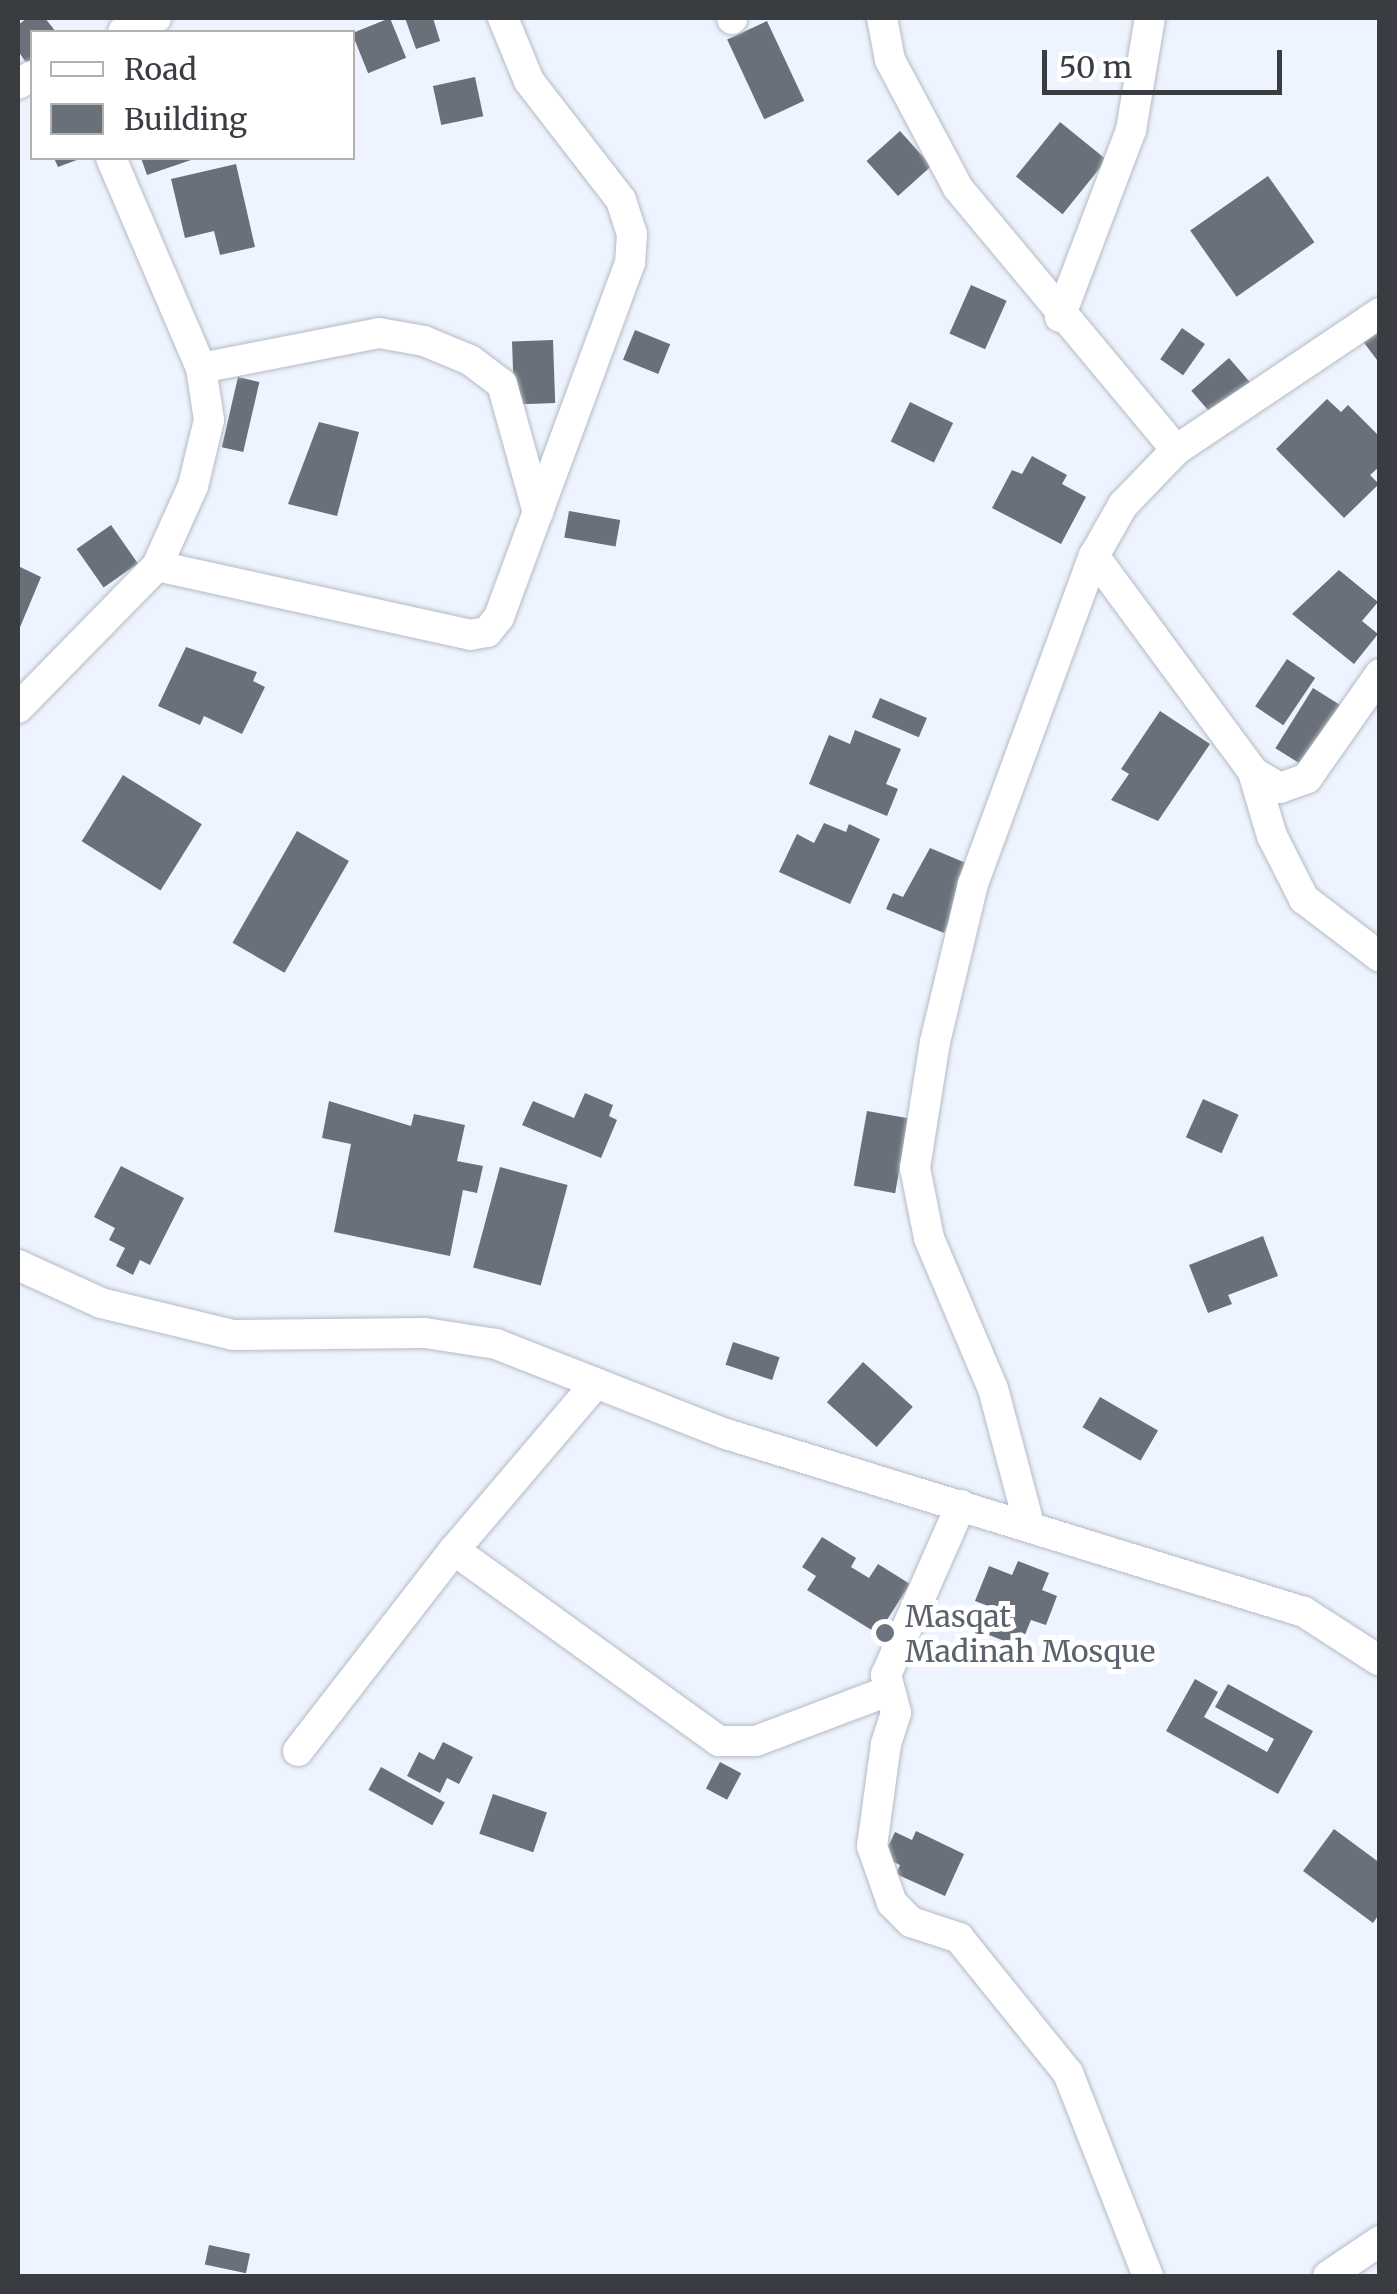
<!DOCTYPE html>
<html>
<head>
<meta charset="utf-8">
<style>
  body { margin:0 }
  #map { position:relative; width:1397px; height:2294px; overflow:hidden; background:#eef4ff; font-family:Merriweather,serif }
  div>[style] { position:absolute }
  .building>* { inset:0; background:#6a7079; transform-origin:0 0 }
  .roads { filter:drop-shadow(0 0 2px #b5bbc5) drop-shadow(0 0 2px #b5bbc5) }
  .street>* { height:30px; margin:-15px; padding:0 15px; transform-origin:15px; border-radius:15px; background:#fff }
  .dots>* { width:28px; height:28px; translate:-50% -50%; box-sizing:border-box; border:5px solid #fff; border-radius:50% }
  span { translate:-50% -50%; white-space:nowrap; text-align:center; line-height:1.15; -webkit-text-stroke:10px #fff; paint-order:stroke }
  .worship-label { font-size:30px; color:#5b616d }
  .left { translate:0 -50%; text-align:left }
  .frame { position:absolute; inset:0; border:20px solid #393c40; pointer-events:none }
  .legend { position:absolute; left:30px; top:30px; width:325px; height:130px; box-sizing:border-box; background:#fff; border:2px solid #b0b1b3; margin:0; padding:12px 18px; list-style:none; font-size:30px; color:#393c40 }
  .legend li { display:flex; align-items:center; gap:20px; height:50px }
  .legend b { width:50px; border:2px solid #b0b1b3 }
  .scale { position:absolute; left:1042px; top:50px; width:240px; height:45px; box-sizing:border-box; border:5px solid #393c40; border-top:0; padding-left:12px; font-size:30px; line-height:35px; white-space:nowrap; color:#393c40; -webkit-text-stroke:8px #fff; paint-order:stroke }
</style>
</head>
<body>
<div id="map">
  <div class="building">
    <i style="clip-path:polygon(27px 18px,45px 18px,56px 32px,32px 32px,30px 68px,18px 51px,18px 25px)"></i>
    <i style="left:390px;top:18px;width:43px;height:41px;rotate:68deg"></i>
    <i style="clip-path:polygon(405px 18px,433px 18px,440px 41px,416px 49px)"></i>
    <i style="left:767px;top:21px;width:88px;height:44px;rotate:65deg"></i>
    <i style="left:475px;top:77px;width:40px;height:43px;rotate:78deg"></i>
    <i style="left:1060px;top:122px;width:60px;height:70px;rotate:39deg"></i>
    <i style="left:900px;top:131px;width:47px;height:45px;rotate:48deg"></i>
    <i style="clip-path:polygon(54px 158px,82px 158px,58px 167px)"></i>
    <i style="clip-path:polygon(141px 158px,197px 158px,147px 175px)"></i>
    <i style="clip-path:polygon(236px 164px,255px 247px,220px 255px,214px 231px,185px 238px,171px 179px)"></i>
    <i style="left:1268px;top:176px;width:81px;height:95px;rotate:55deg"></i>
    <i style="left:971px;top:285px;width:39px;height:53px;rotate:24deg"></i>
    <i style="clip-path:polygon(1380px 322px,1380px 364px,1359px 336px)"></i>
    <i style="left:1182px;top:328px;width:28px;height:38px;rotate:35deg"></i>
    <i style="left:635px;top:330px;width:38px;height:32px;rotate:22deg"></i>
    <i style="left:553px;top:340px;width:63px;height:41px;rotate:88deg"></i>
    <i style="left:1229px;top:358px;width:38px;height:50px;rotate:49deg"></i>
    <i style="left:238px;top:377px;width:22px;height:72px;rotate:13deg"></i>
    <i style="clip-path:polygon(1327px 399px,1341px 412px,1348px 405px,1380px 437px,1380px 466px,1370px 475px,1379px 484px,1344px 518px,1276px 449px)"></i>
    <i style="left:910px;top:402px;width:48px;height:44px;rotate:26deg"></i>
    <i style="clip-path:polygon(319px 422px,359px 432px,337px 516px,288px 504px)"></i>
    <i style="clip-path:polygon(1032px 456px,1067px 475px,1062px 484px,1086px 497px,1061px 544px,992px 508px,1012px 470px,1022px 474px)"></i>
    <i style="left:569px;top:511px;width:52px;height:27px;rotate:10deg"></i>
    <i style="left:111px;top:525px;width:47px;height:42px;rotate:55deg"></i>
    <i style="clip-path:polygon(18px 566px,41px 577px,18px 632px)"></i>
    <i style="clip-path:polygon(1339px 570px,1378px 602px,1362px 621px,1378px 634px,1354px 664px,1292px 614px)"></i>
    <i style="clip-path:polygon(186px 647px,257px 672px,253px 681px,265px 687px,242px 734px,204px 716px,200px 725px,158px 706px)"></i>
    <i style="left:1287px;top:659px;width:34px;height:57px;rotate:34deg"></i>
    <i style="left:1313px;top:688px;width:32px;height:71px;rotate:32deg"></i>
    <i style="left:880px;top:698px;width:51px;height:21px;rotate:23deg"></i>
    <i style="clip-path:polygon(1160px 711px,1210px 744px,1158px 821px,1111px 800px,1129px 774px,1121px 769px)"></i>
    <i style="clip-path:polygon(855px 730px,901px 749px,886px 784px,898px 789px,887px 816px,809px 784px,829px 735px,850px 744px)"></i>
    <i style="left:123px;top:775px;width:93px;height:78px;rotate:32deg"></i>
    <i style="clip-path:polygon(824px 823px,846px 832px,849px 824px,880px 839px,850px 904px,779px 872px,797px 834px,814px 843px)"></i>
    <i style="left:297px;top:831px;width:60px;height:129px;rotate:30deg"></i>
    <i style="clip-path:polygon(930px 848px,973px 866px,944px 933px,886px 909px,893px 893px,903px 897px)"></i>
    <i style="clip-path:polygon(585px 1093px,613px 1105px,609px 1116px,617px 1120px,601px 1158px,522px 1125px,533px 1101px,574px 1118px)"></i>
    <i style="left:1203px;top:1099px;width:39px;height:42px;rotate:24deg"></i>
    <i style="clip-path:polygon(329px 1101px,411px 1126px,414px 1114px,465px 1125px,457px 1161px,483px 1166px,477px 1193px,463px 1190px,450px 1256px,334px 1232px,351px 1144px,322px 1138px)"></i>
    <i style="left:867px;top:1111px;width:42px;height:76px;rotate:10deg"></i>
    <i style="clip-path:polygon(121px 1166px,184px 1198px,150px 1265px,140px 1260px,133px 1275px,116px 1266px,125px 1248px,109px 1240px,115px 1228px,94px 1217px)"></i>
    <i style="left:500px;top:1167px;width:70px;height:104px;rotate:15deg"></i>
    <i style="clip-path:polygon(1263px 1236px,1278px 1276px,1228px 1295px,1232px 1304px,1208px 1313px,1189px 1265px)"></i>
    <i style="left:733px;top:1342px;width:49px;height:24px;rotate:18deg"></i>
    <i style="left:863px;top:1362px;width:67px;height:54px;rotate:42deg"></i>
    <i style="left:1100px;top:1397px;width:67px;height:35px;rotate:30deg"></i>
    <i style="clip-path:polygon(822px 1537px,856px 1558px,851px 1567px,869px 1578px,878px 1564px,910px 1584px,878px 1634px,807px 1590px,816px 1576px,802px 1567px)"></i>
    <i style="clip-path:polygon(1018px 1561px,1049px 1573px,1042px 1590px,1057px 1596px,1046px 1625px,1031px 1620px,1020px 1647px,989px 1635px,999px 1610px,975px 1601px,989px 1566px,1012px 1575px)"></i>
    <i style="clip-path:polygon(1195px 1679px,1218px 1692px,1204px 1717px,1267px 1752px,1274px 1739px,1215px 1707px,1228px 1684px,1313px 1731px,1278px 1794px,1166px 1731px)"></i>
    <i style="clip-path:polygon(443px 1742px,473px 1757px,459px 1784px,447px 1778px,440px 1793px,407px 1776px,419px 1752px,434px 1760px)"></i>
    <i style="left:720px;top:1762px;width:24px;height:30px;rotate:28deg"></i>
    <i style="left:381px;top:1767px;width:73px;height:26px;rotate:29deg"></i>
    <i style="left:493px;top:1794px;width:57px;height:42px;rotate:19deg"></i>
    <i style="clip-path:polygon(1334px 1829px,1380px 1863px,1380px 1913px,1373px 1923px,1303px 1871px)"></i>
    <i style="clip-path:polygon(916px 1831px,964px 1854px,945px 1896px,896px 1874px,900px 1865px,883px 1857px,895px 1832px,912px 1840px)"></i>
    <i style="left:209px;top:2245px;width:42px;height:20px;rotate:12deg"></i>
  </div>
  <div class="roads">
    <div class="street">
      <i style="left:732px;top:18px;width:1px;rotate:90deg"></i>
      <i style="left:882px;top:18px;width:43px;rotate:79.2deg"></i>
      <i style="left:890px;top:60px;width:145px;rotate:62deg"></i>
      <i style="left:958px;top:188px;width:341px;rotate:50.2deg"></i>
      <i style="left:123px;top:32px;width:36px;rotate:-23deg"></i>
      <i style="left:18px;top:84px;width:16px;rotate:-30deg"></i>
      <i style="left:1060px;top:317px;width:200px;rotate:-69.2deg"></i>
      <i style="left:1131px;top:130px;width:114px;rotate:-80.4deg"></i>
      <i style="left:201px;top:368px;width:181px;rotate:-11.1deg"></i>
      <i style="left:379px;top:333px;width:46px;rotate:10.1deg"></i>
      <i style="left:424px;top:341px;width:50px;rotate:22.4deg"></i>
      <i style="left:470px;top:360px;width:40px;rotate:37deg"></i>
      <i style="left:502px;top:384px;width:134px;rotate:74.4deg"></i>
      <i style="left:1094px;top:556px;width:268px;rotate:53.6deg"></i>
      <i style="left:1253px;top:772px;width:31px;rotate:31deg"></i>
      <i style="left:1280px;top:788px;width:29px;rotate:-20deg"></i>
      <i style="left:1307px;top:778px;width:127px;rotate:-54.9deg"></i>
      <i style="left:157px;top:566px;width:321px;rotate:12.4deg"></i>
      <i style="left:470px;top:635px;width:17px;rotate:-10deg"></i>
      <i style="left:487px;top:632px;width:19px;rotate:-51deg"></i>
      <i style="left:499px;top:617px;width:377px;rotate:-69.7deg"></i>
      <i style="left:630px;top:263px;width:29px;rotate:-86deg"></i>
      <i style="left:632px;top:234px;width:36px;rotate:-108deg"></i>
      <i style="left:621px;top:200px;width:150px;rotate:-127.7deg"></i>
      <i style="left:529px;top:81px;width:68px;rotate:-112.4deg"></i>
      <i style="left:18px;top:708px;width:199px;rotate:-45.6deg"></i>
      <i style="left:157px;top:566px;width:88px;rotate:-65.8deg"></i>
      <i style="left:193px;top:486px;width:68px;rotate:-76.4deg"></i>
      <i style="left:209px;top:420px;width:53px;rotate:-98.7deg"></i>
      <i style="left:201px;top:368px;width:228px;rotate:-113.2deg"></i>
      <i style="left:1253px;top:772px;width:67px;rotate:73.5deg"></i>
      <i style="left:1272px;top:836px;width:71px;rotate:63.1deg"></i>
      <i style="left:1304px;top:899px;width:96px;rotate:37.3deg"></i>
      <i style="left:18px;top:1265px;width:91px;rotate:24.6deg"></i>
      <i style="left:101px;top:1303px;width:136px;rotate:13.6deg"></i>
      <i style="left:233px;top:1335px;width:192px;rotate:-0.6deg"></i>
      <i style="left:425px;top:1333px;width:72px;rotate:8.8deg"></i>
      <i style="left:496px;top:1344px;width:247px;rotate:21.4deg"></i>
      <i style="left:726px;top:1434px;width:605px;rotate:17.12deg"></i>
      <i style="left:1304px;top:1612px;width:90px;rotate:32.8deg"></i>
      <i style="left:961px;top:1505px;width:186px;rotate:113.8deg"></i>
      <i style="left:886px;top:1675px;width:39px;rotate:75deg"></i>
      <i style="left:896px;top:1713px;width:33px;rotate:108deg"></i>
      <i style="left:886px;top:1744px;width:103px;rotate:97.8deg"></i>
      <i style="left:872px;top:1846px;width:60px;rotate:70.7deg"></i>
      <i style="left:892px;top:1903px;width:27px;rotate:45deg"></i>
      <i style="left:911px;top:1922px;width:51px;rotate:18.4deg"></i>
      <i style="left:959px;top:1938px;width:174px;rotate:51.1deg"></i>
      <i style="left:1068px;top:2073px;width:218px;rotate:68.5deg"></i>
      <i style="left:1029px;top:1524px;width:140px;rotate:-104.9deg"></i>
      <i style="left:993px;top:1389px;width:164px;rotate:-113deg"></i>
      <i style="left:929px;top:1238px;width:71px;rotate:-101.3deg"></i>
      <i style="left:915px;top:1168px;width:128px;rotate:-81deg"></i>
      <i style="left:935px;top:1042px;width:163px;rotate:-76.5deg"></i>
      <i style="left:973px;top:884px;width:350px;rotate:-69.8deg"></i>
      <i style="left:1094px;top:556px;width:59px;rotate:-60.4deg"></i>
      <i style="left:1123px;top:505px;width:76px;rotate:-46.1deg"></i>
      <i style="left:1176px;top:450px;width:246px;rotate:-33.9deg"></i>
      <i style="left:454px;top:1550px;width:327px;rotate:35.8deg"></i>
      <i style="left:719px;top:1741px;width:37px"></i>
      <i style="left:756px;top:1741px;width:139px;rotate:-20.7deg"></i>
      <i style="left:298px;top:1751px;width:254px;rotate:-52.2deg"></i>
      <i style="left:454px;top:1550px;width:219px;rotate:-49.6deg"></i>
      <i style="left:1328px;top:2276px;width:63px;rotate:-33.9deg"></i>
    </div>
  </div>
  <div class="dots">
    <i style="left:885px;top:1633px;background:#6b7280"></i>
  </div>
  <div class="worship-label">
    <span class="left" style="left:905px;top:1633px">Masqat<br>Madinah Mosque</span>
  </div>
  <div class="frame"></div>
  <ul class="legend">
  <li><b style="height:12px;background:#fff"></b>Road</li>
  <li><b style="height:28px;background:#6a7079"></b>Building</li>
  </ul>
  <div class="scale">50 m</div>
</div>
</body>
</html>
